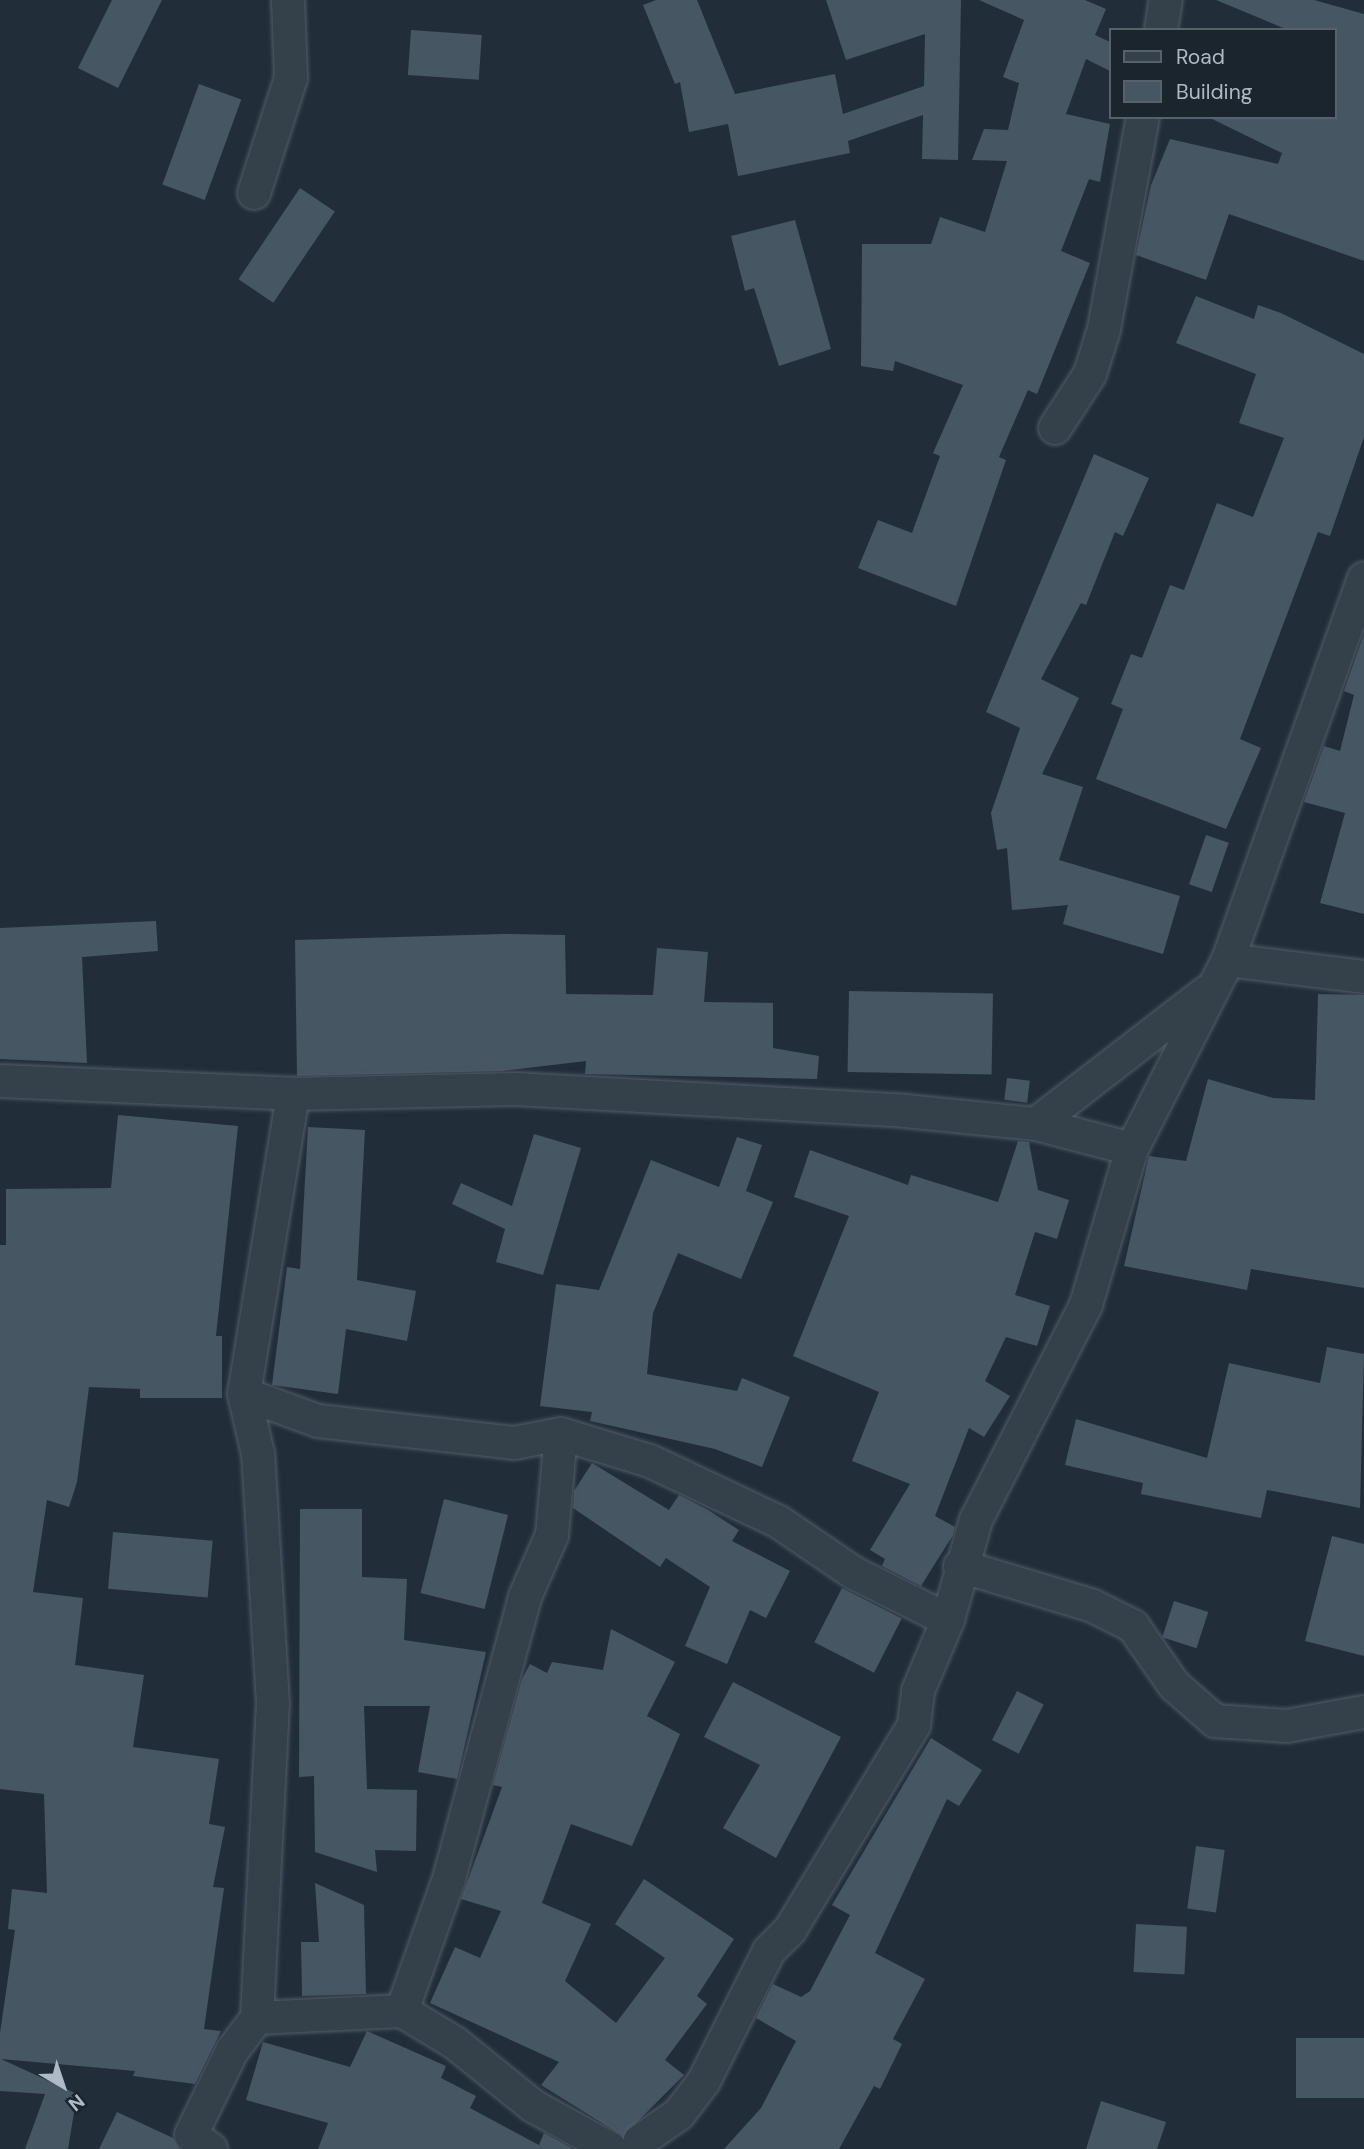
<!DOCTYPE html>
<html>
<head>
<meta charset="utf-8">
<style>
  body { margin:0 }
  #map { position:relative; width:1364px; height:2149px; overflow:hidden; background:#212e3a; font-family:"DM Sans",sans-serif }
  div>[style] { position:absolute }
  .building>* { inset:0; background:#475663; transform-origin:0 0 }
  .roads { filter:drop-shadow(0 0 2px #525d68) drop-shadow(0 0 2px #525d68) }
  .minor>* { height:32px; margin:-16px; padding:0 16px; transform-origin:16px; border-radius:16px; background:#34404a }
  span { translate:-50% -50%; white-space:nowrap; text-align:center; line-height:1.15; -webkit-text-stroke:6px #1a252e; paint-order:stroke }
  .legend { position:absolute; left:1109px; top:28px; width:228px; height:91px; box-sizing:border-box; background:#1a252e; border:2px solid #56616b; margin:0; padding:9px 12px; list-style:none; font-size:21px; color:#afbac6 }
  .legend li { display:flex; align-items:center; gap:14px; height:35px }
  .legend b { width:35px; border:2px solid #56616b }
  .north { position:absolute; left:28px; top:2051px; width:70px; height:70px; -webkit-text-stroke:5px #1a252e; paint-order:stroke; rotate:141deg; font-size:19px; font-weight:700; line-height:28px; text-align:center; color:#afbac6 }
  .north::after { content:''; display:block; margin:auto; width:24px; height:32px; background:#afbac6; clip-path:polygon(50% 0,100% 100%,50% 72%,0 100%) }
</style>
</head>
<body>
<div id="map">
  <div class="building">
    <i style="clip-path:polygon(112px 0,162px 0,118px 88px,78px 68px)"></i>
    <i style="clip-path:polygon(656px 0,697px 0,735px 94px,835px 74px,843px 114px,924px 86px,925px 34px,846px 60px,826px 0,961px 0,958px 160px,922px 159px,923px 115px,848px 141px,850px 153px,738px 176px,728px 124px,689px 132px,680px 82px,675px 84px,643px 5px)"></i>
    <i style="clip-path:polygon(979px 0,1085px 0,1106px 9px,1095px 35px,1110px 42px,1110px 71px,1086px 59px,1066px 114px,1110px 124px,1100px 182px,1089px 179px,1061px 251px,1090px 263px,1037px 394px,1028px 390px,999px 457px,1006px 460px,956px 606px,858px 568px,878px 520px,912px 533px,940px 456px,933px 453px,963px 385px,895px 361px,893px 371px,861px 366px,862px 244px,931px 244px,940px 217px,985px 232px,1007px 161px,972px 160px,984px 129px,1008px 130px,1019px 83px,1003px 77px,1024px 20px)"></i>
    <i style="clip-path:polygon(1216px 0,1314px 0,1364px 14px,1364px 261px,1229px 214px,1206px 280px,1136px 255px,1151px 185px,1170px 139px,1278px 164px,1282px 153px,1208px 117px,1334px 117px,1334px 30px,1288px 30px)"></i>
    <i style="left:411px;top:30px;width:71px;height:45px;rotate:4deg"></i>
    <i style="left:199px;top:84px;width:45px;height:107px;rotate:20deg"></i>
    <i style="left:300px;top:188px;width:42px;height:110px;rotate:34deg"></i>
    <i style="clip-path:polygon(795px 220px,831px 349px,779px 366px,754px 288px,745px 291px,731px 236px)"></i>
    <i style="clip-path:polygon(1196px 296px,1254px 319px,1258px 305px,1281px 313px,1364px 354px,1364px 437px,1330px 536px,1318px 532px,1240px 739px,1261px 748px,1226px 829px,1096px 779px,1123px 709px,1111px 704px,1131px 654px,1142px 658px,1170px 585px,1184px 590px,1217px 503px,1253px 517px,1284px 438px,1239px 423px,1256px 374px,1176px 343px)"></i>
    <i style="clip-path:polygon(1094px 454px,1149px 478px,1123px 536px,1115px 532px,1086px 605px,1081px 603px,1041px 679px,1079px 698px,1042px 774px,1083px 787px,1059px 860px,1180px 896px,1163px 954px,1063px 924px,1068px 905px,1012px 910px,1007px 848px,997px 850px,991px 813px,1020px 728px,986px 712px)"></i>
    <i style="clip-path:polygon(1364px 634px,1364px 914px,1320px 903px,1345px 813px,1304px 802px,1324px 746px,1340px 751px,1354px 695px,1344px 691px)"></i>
    <i style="left:1206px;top:835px;width:24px;height:52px;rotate:19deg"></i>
    <i style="clip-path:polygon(156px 921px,158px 951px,82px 957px,87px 1063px,0 1059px,0 928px)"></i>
    <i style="clip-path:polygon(503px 934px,565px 935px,566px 994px,653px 995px,657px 948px,708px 952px,704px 1002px,773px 1003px,773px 1048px,819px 1056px,817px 1079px,585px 1074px,586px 1061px,502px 1071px,297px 1076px,295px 940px)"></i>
    <i style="left:849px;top:991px;width:144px;height:81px;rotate:1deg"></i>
    <i style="clip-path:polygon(1318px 994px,1364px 995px,1364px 1288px,1251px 1269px,1247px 1290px,1124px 1266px,1149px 1156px,1186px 1161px,1208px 1079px,1273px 1098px,1315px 1100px)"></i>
    <i style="left:1007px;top:1078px;width:23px;height:22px;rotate:7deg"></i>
    <i style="clip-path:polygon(118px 1115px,238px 1126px,216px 1336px,222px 1336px,222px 1398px,140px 1398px,140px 1389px,89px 1387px,77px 1482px,69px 1507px,47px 1500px,33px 1592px,83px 1598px,75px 1665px,144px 1675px,133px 1747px,219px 1759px,209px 1824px,225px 1827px,213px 1887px,224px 1888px,204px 2029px,221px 2031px,195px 2084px,133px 2076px,135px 2071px,1px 2059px,77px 2094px,68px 2149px,25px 2149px,45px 2094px,0 2091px,0 2033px,15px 1930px,8px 1929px,12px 1889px,47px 1893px,44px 1794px,0 1789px,0 1245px,6px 1245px,6px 1189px,111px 1188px)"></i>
    <i style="clip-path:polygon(308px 1127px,365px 1130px,357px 1280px,416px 1291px,407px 1341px,346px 1329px,338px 1394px,272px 1385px,287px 1267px,300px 1269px)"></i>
    <i style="clip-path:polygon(534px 1134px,581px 1148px,543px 1275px,496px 1262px,505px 1229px,452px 1204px,461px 1183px,512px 1206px)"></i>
    <i style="clip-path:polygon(737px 1137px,762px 1145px,746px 1191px,773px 1202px,741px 1279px,678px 1253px,653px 1313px,647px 1374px,737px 1391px,742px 1378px,790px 1397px,762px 1467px,715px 1449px,590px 1421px,592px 1412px,540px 1406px,556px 1284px,599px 1290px,651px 1160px,719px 1187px)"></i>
    <i style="clip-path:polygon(1018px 1141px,1029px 1142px,1038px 1190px,1069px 1200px,1057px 1239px,1035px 1232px,1015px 1295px,1050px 1306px,1037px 1346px,1006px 1337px,985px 1381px,1010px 1396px,984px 1437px,969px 1428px,935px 1516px,955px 1527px,953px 1535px,921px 1586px,882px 1566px,885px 1559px,870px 1550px,910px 1484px,852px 1461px,879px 1392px,793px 1356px,849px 1216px,794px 1197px,810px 1150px,908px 1185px,911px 1175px,998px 1202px)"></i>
    <i style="clip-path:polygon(1327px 1347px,1364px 1354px,1360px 1508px,1267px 1490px,1261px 1518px,1141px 1494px,1143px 1483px,1065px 1465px,1076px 1419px,1207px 1458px,1229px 1363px,1320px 1383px)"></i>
    <i style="clip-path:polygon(592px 1463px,669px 1510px,679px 1495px,708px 1510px,739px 1530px,732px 1541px,790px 1571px,766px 1618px,750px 1610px,727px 1664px,685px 1646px,710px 1587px,666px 1558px,660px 1567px,573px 1508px,574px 1491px)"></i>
    <i style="left:444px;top:1499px;width:66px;height:97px;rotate:14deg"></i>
    <i style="clip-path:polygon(300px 1509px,362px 1509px,362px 1577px,407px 1579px,404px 1640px,486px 1652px,457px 1779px,418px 1772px,430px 1706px,364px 1706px,367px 1789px,417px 1790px,416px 1851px,375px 1850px,377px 1872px,315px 1852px,314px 1776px,299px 1777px)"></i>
    <i style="left:113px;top:1532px;width:100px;height:57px;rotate:5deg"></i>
    <i style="clip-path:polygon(1332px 1536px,1364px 1544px,1364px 1656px,1305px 1641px)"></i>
    <i style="left:842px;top:1588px;width:67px;height:61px;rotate:27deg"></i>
    <i style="left:1174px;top:1601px;width:36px;height:38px;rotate:18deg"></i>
    <i style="clip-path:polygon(611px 1629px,675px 1662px,647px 1716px,680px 1734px,632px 1846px,571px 1824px,542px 1903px,591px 1924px,565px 1981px,616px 2023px,665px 1958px,615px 1924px,644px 1879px,734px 1939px,697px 1996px,707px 2004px,665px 2060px,684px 2075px,623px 2136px,541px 2085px,559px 2062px,430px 2003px,455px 1947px,480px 1958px,501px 1911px,461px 1899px,502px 1787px,493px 1785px,522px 1679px,530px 1664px,547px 1673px,552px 1662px,603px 1670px)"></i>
    <i style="clip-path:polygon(733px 1682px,841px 1737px,776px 1858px,723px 1828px,760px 1765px,704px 1737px)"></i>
    <i style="left:1017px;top:1691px;width:30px;height:55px;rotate:27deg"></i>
    <i style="clip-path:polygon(931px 1738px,982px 1770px,959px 1806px,947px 1799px,875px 1953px,925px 1979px,893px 2039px,902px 2044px,880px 2089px,874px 2086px,839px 2149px,724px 2149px,761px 2108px,796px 2041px,756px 2018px,773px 1984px,801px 1997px,810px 1991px,850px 1915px,832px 1905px)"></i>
    <i style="left:1196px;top:1846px;width:29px;height:63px;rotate:8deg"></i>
    <i style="clip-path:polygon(315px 1883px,364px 1905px,366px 1994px,302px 1996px,301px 1942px,319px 1942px)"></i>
    <i style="left:1136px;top:1924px;width:51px;height:48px;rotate:3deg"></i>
    <i style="clip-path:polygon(367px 2031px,446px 2066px,441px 2078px,476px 2096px,470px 2108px,539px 2145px,544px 2133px,573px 2149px,318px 2149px,328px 2123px,246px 2100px,263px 2042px,350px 2067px)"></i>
    <i style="left:1364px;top:2038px;width:60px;height:68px;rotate:90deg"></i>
    <i style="clip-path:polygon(1101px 2101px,1166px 2122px,1157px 2149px,1086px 2149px)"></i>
    <i style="clip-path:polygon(117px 2112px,173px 2138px,179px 2149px,99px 2149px)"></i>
  </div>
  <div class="roads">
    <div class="minor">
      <i style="left:1161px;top:30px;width:30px;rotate:-81deg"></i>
      <i style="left:254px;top:193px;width:121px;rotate:-72.2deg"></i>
      <i style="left:291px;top:78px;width:78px;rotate:-92.2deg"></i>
      <i style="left:1055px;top:428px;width:64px;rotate:-57.1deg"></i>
      <i style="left:1090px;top:374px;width:47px;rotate:-72.7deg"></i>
      <i style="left:1104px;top:329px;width:216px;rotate:-79.6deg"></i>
      <i style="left:1228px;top:960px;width:137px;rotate:7.1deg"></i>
      <i style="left:0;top:1081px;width:293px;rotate:2.5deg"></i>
      <i style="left:293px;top:1094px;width:223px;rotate:-1.3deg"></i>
      <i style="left:516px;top:1089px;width:390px;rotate:3.2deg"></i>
      <i style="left:905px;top:1111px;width:132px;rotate:5.7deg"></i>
      <i style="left:1036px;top:1124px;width:99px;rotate:14.6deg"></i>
      <i style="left:1036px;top:1124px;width:216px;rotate:-37.7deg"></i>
      <i style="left:244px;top:1394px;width:79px;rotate:20deg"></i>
      <i style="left:318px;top:1421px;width:197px;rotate:6.4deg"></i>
      <i style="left:514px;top:1443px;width:48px;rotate:-10.8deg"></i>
      <i style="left:561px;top:1434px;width:93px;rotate:16.9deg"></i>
      <i style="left:650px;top:1461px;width:143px;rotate:25.3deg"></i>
      <i style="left:779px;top:1522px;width:91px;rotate:34.2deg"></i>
      <i style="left:854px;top:1573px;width:105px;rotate:26.6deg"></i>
      <i style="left:960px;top:1566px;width:139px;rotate:16.7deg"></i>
      <i style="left:1093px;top:1606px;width:45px;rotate:26.6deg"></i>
      <i style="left:1133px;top:1626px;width:72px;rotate:55.2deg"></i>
      <i style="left:1174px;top:1685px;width:55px;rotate:41.3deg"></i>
      <i style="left:1215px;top:1721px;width:72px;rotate:4deg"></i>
      <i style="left:1287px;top:1726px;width:78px;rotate:-10.3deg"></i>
      <i style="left:402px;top:2011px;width:140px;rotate:-70.4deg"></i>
      <i style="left:449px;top:1879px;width:292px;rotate:-74.9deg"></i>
      <i style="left:525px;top:1597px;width:68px;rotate:-66.5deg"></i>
      <i style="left:552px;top:1535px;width:101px;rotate:-84.9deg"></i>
      <i style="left:257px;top:2018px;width:145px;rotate:-2.8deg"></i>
      <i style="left:402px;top:2011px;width:62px;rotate:31.1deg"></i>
      <i style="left:455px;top:2043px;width:100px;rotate:38.9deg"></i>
      <i style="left:533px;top:2106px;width:89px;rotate:28.9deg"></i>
      <i style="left:211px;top:2149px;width:24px;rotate:-145deg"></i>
      <i style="left:191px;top:2135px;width:93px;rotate:-64deg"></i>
      <i style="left:232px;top:2051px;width:41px;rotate:-52.9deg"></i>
      <i style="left:257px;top:2018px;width:314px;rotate:-87.1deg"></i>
      <i style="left:273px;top:1704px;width:250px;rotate:-93.4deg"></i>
      <i style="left:258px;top:1454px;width:62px;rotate:-103.1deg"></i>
      <i style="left:244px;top:1394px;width:304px;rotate:-80.7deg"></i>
      <i style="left:639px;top:2149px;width:8px;rotate:-83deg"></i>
      <i style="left:640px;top:2141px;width:47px;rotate:-34.7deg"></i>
      <i style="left:679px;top:2114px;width:41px;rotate:-52.9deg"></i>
      <i style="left:704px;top:2081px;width:145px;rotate:-63.4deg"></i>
      <i style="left:769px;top:1951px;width:30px;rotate:-45deg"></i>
      <i style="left:790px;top:1930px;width:240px;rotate:-58.8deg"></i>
      <i style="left:914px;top:1725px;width:34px;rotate:-83deg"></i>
      <i style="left:918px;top:1691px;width:77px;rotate:-67.1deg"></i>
      <i style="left:948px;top:1620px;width:104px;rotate:-74.4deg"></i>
      <i style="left:976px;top:1520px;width:242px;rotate:-62.9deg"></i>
      <i style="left:1086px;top:1305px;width:163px;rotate:-73.6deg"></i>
      <i style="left:1132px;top:1149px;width:212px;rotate:-63.1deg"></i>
      <i style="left:1228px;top:960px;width:405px;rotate:-70.4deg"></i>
    </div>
  </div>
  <ul class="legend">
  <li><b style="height:9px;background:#34404a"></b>Road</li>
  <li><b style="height:19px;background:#475663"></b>Building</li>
  </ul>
  <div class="north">N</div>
</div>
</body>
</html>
